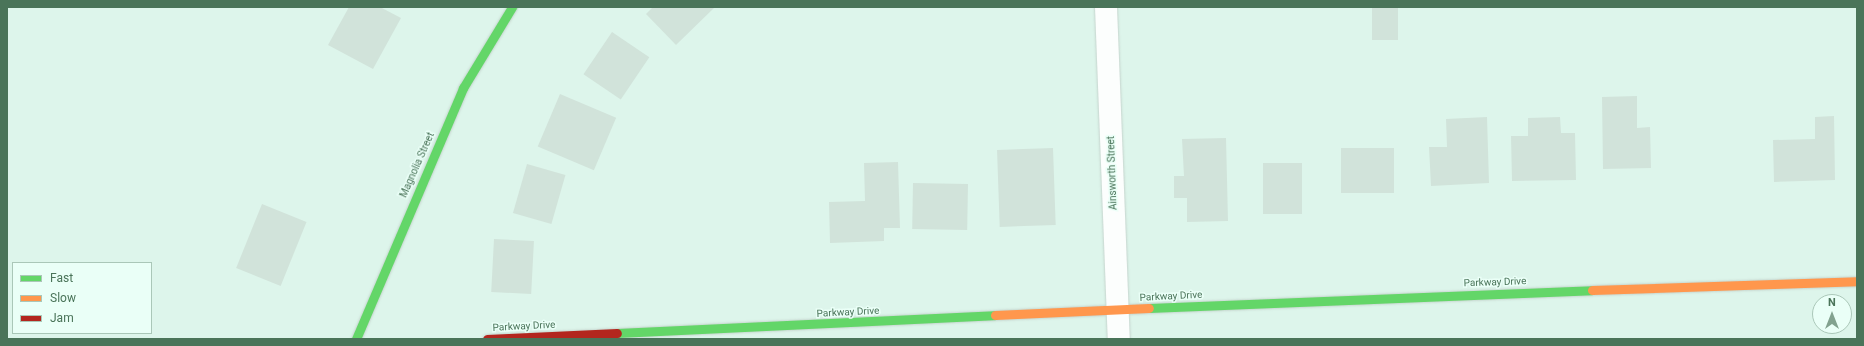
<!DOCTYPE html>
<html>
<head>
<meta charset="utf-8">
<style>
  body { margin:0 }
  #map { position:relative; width:1864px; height:346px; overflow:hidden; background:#eaf6f2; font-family:Roboto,sans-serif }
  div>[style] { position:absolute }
  .residential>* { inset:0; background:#ddf5eb }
  .building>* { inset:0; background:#d1e3da; transform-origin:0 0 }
  .roads { filter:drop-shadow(0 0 1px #c5d4cd) drop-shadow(0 0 1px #c5d4cd) }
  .street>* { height:22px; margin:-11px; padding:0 11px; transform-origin:11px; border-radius:11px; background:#fcfefd }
  .fast>* { height:9px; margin:-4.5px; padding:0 4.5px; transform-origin:4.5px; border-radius:4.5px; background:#63d668 }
  .slow>* { height:9px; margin:-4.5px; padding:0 4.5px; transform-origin:4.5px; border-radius:4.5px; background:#ff974d }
  .jam>* { height:9px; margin:-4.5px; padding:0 4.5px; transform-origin:4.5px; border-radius:4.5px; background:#b3261e }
  span { translate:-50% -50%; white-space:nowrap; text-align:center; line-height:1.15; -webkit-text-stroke:3px #eafff7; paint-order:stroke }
  .street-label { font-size:10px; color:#4a7459 }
  .frame { position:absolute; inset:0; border:8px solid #4a7459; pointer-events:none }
  .legend { position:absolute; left:12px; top:262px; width:140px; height:72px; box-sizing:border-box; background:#eafff7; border:1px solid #aac7b8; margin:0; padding:5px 7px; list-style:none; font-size:12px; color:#4a7459 }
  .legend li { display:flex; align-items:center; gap:8px; height:20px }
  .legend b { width:20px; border:1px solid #aac7b8 }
  .north { position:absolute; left:1812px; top:294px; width:40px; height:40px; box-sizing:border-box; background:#eafff7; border:1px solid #aac7b8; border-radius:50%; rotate:0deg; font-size:11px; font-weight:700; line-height:16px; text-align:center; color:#4a7459 }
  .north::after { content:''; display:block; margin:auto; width:14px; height:18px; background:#82a28f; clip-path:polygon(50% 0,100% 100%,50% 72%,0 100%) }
</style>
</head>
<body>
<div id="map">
  <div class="residential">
    <i style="clip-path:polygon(evenodd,7px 7px,1857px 7px,1857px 339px,7px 339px,7px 7px,13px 263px,151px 263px,151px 333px,13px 333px,13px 263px,7px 7px,1820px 302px,1844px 302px,1844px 326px,1820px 326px,1820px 302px)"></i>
  </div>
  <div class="building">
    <i style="clip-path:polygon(349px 7px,380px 7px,401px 18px,373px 69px,328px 45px)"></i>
    <i style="clip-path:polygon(653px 7px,715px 7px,676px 45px,646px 14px)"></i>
    <i style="left:1372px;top:7px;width:26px;height:33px"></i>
    <i style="left:612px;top:32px;width:45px;height:51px;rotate:34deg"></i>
    <i style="left:560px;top:94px;width:61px;height:57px;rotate:23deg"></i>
    <i style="clip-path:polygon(1637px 96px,1637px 128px,1650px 127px,1651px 168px,1603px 169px,1602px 97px)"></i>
    <i style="clip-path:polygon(1834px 116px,1835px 180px,1774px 182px,1773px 140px,1815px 139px,1815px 117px)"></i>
    <i style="clip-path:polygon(1487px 117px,1489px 183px,1431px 186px,1429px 147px,1447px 147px,1446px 119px)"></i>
    <i style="clip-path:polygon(1560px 117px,1561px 133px,1575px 133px,1576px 180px,1512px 181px,1511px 136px,1528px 136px,1528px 118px)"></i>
    <i style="clip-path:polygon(1226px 138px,1228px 221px,1187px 222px,1187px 198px,1174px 198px,1174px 176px,1184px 176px,1182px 139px)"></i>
    <i style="left:1053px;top:148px;width:77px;height:56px;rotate:88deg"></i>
    <i style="left:1394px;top:148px;width:45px;height:53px;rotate:90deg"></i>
    <i style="clip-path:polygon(898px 162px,900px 228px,884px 228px,884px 241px,830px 243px,829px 202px,865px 201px,864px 163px)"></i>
    <i style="left:1263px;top:163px;width:39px;height:51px"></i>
    <i style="left:527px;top:164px;width:40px;height:51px;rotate:16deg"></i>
    <i style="left:913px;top:183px;width:55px;height:46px;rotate:1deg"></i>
    <i style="left:262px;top:204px;width:48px;height:69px;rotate:22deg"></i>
    <i style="left:494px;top:239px;width:40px;height:53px;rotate:3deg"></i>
  </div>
  <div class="roads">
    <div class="street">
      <i style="left:1106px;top:7px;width:332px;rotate:87.8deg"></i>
    </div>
    <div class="fast">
      <i style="left:1149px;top:308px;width:443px;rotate:-2.3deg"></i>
      <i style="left:617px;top:333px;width:378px;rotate:-2.7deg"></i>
      <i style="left:356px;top:339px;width:273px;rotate:-66.9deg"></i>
      <i style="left:463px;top:88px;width:95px;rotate:-58.8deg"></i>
    </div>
    <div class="slow">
      <i style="left:1592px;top:290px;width:265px;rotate:-1.9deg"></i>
      <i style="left:995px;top:315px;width:154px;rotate:-2.6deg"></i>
    </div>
    <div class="jam">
      <i style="left:487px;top:339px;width:130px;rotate:-2.6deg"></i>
    </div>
  </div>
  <div class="street-label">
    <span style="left:417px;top:165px;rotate:-66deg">Magnolia Street</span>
    <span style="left:1112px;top:173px;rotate:-92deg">Ainsworth Street</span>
    <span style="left:1495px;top:282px;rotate:-2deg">Parkway Drive</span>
    <span style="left:1171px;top:296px;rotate:-3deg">Parkway Drive</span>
    <span style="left:848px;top:312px;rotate:-3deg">Parkway Drive</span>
    <span style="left:524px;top:326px;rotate:-3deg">Parkway Drive</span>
  </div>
  <div class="frame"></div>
  <ul class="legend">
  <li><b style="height:5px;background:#63d668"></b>Fast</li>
  <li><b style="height:5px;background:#ff974d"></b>Slow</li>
  <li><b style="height:5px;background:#b3261e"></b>Jam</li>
  </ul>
  <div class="north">N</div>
</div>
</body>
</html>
